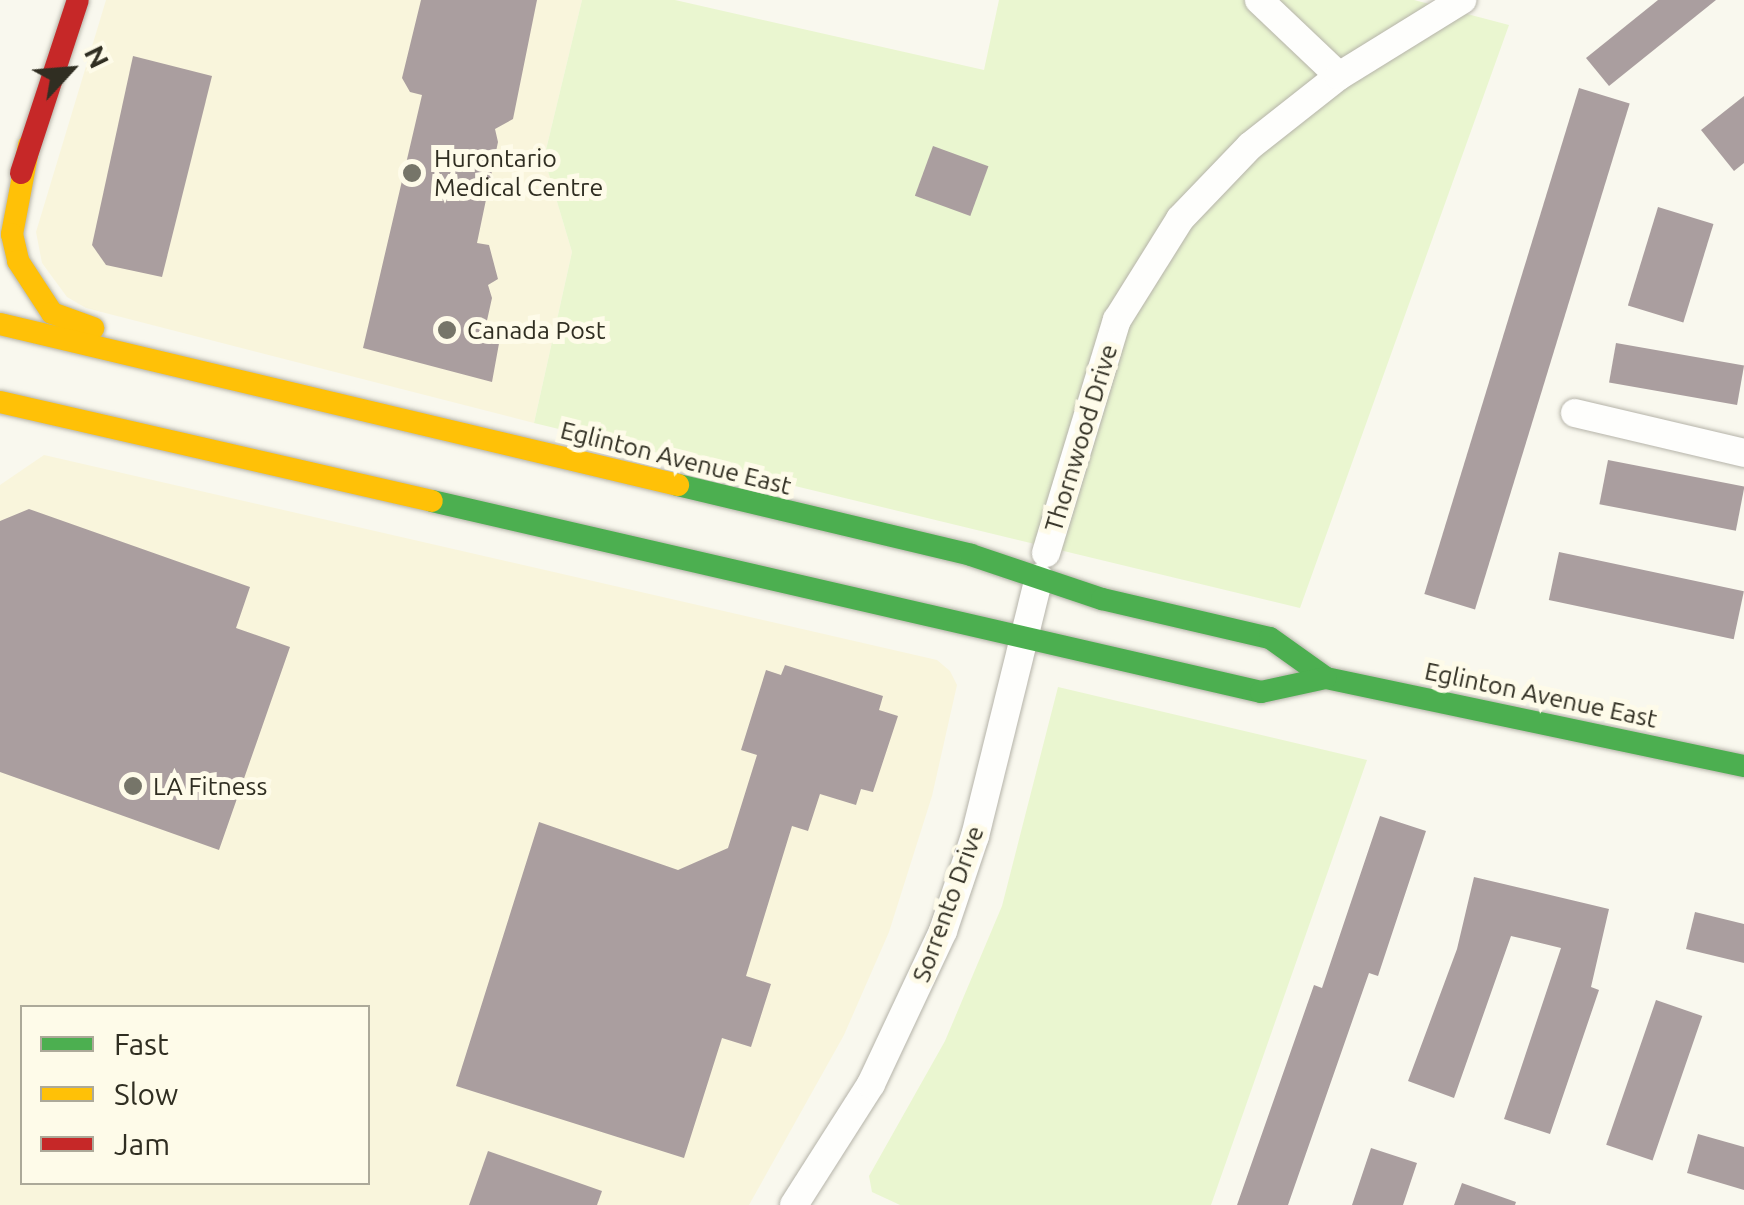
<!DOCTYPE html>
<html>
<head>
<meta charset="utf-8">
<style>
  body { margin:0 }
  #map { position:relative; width:1744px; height:1205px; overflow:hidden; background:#f9f8ee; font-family:Ubuntu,sans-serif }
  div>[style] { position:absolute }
  .built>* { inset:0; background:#f9f5dc }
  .green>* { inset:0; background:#eaf6d0 }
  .building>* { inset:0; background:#aa9e9f; transform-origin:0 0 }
  .roads { filter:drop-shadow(0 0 2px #b5b3a9) drop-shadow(0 0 2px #b5b3a9) }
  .street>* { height:28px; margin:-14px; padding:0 14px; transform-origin:14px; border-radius:14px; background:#fefefc }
  .fast>* { height:22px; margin:-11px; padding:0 11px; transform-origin:11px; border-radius:11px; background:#4caf50 }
  .slow>* { height:22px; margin:-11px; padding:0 11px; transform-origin:11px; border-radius:11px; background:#ffc107 }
  .jam>* { height:22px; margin:-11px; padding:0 11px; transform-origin:11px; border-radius:11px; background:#c62828 }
  .dots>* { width:28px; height:28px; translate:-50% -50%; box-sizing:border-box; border:5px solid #fefbe9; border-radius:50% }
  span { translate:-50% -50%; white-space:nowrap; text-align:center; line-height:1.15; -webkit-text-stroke:10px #fefbe9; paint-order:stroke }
  .poi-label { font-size:25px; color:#302e22 }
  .left { translate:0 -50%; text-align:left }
  .street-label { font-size:25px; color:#302e22 }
  .legend { position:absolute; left:20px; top:1005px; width:350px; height:180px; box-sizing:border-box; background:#fefbe9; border:2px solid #aca999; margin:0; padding:12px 18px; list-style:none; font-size:30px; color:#302e22 }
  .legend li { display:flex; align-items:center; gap:20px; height:50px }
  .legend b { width:50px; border:2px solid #aca999 }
  .north { position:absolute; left:20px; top:20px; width:100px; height:100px; -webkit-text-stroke:8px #fefbe9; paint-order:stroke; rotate:64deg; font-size:28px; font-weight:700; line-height:40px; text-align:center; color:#302e22 }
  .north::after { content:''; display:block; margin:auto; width:35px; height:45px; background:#302e22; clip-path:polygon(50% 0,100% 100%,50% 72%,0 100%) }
</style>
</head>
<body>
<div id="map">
  <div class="built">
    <i style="clip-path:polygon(106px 0,582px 0,544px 158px,572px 252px,534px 423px,86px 308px,67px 297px,42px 263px,36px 232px)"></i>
    <i style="clip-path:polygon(evenodd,44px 455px,937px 660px,950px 671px,957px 685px,932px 796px,889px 932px,844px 1035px,749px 1205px,0 1205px,0 485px,44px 455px,22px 1008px,368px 1008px,368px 1182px,22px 1182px,22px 1008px)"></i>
  </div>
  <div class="green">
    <i style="clip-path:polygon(582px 0,675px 0,984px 70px,999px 0,1414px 0,1509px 25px,1300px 608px,534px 423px,572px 252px,544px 158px)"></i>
    <i style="clip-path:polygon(1058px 687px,1367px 760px,1211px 1205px,900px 1205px,872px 1192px,869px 1176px,945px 1041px,1002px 906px)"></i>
  </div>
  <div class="building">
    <i style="clip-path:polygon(421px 0,537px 0,513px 119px,495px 129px,498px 142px,477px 243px,489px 245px,498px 279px,488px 285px,492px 298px,484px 334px,500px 338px,492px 382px,363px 348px,422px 95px,410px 92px,402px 78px)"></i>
    <i style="clip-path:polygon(1658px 0,1716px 0,1609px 86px,1586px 58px)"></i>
    <i style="clip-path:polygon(133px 56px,212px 76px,162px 277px,106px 265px,92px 245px)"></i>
    <i style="left:1579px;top:88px;width:53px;height:529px;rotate:17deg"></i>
    <i style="clip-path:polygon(1744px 96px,1744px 163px,1734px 171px,1701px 130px)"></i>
    <i style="left:933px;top:146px;width:59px;height:53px;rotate:20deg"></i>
    <i style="left:1658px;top:207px;width:58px;height:103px;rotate:17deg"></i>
    <i style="left:1616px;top:343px;width:130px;height:40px;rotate:10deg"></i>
    <i style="left:1608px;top:460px;width:139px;height:45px;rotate:11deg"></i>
    <i style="clip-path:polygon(29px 509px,250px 587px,236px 628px,290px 647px,219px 850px,0 772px,0 521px)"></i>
    <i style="left:1559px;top:552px;width:189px;height:49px;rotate:12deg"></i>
    <i style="clip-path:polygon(785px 665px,883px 696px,879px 710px,898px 716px,873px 792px,861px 789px,856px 805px,820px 794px,808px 831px,792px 826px,746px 976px,771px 984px,751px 1047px,722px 1038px,684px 1158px,456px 1086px,539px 822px,678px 870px,728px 848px,757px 755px,741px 750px,766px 670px,781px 675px)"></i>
    <i style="clip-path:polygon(1380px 816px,1426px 831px,1378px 976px,1369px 973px,1288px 1205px,1237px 1205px,1314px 985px,1322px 988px)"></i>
    <i style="clip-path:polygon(1474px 877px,1609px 909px,1591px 987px,1599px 990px,1550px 1134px,1504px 1119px,1561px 948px,1511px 936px,1454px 1098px,1408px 1081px,1457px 949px)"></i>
    <i style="clip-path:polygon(1695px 912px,1744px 924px,1744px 963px,1686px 949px)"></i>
    <i style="left:1656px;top:1000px;width:49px;height:153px;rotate:19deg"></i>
    <i style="clip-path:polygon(1698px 1134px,1744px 1147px,1744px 1190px,1687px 1173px)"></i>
    <i style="clip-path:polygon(1371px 1148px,1417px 1163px,1403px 1205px,1352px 1205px)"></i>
    <i style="clip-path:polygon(488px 1151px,602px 1191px,597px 1205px,469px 1205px)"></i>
    <i style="clip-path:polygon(1462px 1183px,1516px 1202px,1515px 1205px,1454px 1205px)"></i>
  </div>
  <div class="roads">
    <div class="street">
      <i style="left:1259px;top:0;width:110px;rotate:43.5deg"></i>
      <i style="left:1575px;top:413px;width:174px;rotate:13.3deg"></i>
      <i style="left:1046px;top:553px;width:244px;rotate:-73.1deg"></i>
      <i style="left:1117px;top:320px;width:119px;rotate:-58deg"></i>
      <i style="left:1180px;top:219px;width:101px;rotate:-46.2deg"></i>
      <i style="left:1250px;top:146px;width:113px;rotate:-38.2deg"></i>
      <i style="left:1339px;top:76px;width:145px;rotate:-31.7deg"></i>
      <i style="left:794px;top:1205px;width:143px;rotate:-57.5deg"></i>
      <i style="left:871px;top:1084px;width:169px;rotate:-64.8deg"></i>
      <i style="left:943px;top:931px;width:100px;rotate:-71.4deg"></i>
      <i style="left:975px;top:836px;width:266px;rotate:-76.1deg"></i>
    </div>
    <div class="fast">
      <i style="left:678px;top:485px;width:301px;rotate:13.4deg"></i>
      <i style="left:971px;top:555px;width:138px;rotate:18.6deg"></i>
      <i style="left:1102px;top:599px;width:172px;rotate:13.1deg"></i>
      <i style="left:1270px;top:638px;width:69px;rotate:35.5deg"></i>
      <i style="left:1326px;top:678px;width:427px;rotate:11.9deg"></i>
      <i style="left:432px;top:501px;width:851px;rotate:12.97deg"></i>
      <i style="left:1261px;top:692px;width:66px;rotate:-12.2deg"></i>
    </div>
    <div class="slow">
      <i style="left:29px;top:145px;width:91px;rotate:100.8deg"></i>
      <i style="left:12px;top:234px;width:28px;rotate:77deg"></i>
      <i style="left:18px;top:261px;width:62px;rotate:56.8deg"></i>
      <i style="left:52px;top:313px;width:44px;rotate:20.1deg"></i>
      <i style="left:0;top:324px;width:697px;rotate:13.36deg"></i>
      <i style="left:0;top:402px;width:443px;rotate:12.9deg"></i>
    </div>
    <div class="jam">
      <i style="left:21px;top:173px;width:182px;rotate:-71.8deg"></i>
    </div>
  </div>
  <div class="dots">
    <i style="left:412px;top:173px;background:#767569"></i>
    <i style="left:447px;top:330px;background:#767569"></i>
    <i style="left:133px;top:786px;background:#767569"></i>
  </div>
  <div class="poi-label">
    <span class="left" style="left:434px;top:173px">Hurontario<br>Medical Centre</span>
    <span class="left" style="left:467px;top:330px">Canada Post</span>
    <span class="left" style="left:153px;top:786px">LA Fitness</span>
  </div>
  <div class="street-label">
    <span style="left:1081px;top:438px;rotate:-73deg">Thornwood Drive</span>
    <span style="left:676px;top:458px;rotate:14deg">Eglinton Avenue East</span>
    <span style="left:1541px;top:695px;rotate:12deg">Eglinton Avenue East</span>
    <span style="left:948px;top:904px;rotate:-70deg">Sorrento Drive</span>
  </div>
  <ul class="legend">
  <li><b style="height:12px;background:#4caf50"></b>Fast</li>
  <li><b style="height:12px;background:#ffc107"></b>Slow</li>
  <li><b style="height:12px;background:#c62828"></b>Jam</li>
  </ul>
  <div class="north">N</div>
</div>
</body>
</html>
